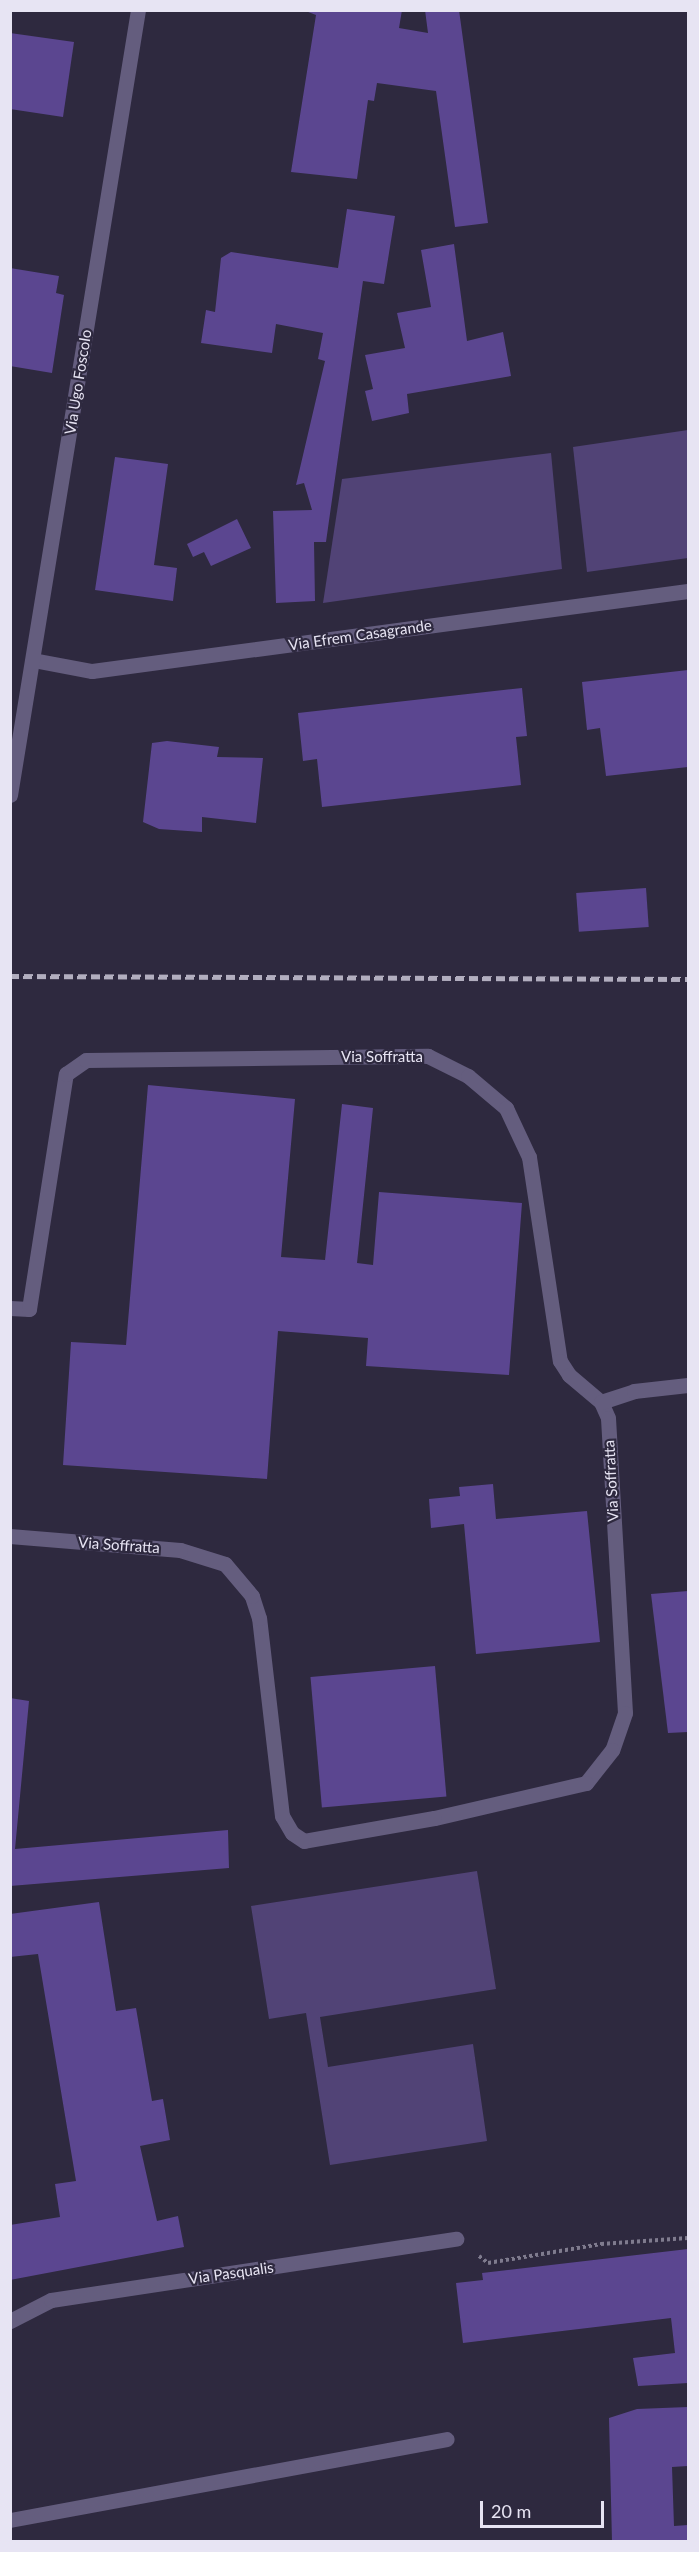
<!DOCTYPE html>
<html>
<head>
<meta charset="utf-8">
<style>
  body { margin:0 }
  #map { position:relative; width:699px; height:2552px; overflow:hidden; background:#2e293f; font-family:Lato,sans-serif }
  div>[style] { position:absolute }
  .green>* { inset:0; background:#514376 }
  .building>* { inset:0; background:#5b4690; transform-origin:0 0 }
  .path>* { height:4px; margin-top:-2px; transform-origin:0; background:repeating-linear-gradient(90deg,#7f7b8e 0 3px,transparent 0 6px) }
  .lane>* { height:15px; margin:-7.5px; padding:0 7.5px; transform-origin:7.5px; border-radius:7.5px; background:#645d7e }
  .street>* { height:15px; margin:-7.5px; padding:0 7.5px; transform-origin:7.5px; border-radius:7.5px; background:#645d7e }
  .rail>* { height:4.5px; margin-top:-2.25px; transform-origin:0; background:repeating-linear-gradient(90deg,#b2aebf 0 9px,transparent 0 13.5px) }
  span { translate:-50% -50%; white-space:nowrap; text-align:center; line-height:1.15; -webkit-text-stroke:4.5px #2e293f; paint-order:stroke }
  .street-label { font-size:15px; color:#e7e4f3 }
  .frame { position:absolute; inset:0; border:12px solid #e7e4f3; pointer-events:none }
  .scale { position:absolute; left:480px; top:2501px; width:124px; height:27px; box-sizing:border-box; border:3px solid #e7e4f3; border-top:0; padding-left:8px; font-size:18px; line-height:21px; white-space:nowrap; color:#e7e4f3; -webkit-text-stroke:4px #2e293f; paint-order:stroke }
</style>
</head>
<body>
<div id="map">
  <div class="green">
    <i style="clip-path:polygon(688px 430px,688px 558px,587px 572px,573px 447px)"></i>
    <i style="clip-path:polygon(551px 453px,562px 569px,323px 603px,342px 479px)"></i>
    <i style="clip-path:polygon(477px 1871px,496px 1989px,320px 2017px,328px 2067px,473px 2044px,487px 2141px,330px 2165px,306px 2013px,269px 2019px,251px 1906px)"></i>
  </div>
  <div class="building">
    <i style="clip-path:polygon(303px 10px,402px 10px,399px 28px,428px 33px,425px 10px,459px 10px,488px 223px,455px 227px,436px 91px,377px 83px,374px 101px,368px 100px,357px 179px,291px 172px,316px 15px)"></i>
    <i style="clip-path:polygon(10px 33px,74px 42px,63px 117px,10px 109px)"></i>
    <i style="clip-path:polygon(347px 209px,395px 216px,384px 284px,363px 281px,326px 542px,314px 542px,315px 601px,276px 603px,273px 511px,312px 510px,304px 483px,296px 485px,325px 361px,318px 359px,323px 333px,276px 324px,272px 353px,201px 343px,206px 310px,215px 312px,221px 258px,231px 252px,338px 268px)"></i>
    <i style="clip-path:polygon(454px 244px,467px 341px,503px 332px,511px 376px,407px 394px,409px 413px,372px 421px,365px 391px,373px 389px,365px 355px,405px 348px,397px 313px,431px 307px,421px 250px)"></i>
    <i style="clip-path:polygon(10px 268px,59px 276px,56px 293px,64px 295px,52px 373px,10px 366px)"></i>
    <i style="clip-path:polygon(115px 457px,168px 464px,154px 565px,177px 568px,173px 601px,95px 590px)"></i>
    <i style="clip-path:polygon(237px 519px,251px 548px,211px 566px,204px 552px,193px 557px,187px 544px)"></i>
    <i style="clip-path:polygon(688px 670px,688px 767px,606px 776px,600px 728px,587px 730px,582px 682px)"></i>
    <i style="clip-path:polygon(522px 688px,527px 736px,516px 737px,521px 785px,322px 807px,317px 759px,303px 761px,298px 713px)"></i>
    <i style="clip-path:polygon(167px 741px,219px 747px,217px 757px,263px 758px,256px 823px,202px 817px,202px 832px,159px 829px,143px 822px,152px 743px)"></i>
    <i style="left:646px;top:888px;width:39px;height:70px;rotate:86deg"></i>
    <i style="clip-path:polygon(148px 1085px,295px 1099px,281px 1257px,325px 1260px,342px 1104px,373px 1108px,357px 1263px,373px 1265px,379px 1192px,522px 1203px,509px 1375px,366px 1366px,368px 1338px,278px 1331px,267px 1479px,63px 1465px,71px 1342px,126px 1345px)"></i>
    <i style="clip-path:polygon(493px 1484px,496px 1519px,587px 1511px,600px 1642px,476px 1654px,464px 1524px,431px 1528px,429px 1499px,460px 1496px,459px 1487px)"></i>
    <i style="clip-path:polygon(688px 1591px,688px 1732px,668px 1733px,651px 1594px)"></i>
    <i style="left:435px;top:1666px;width:131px;height:125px;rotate:85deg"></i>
    <i style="clip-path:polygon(10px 1698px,29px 1701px,15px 1849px,228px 1830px,229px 1868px,10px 1886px)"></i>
    <i style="clip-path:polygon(99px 1902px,116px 2011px,136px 2008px,152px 2101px,163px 2099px,170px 2140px,140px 2146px,157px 2221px,178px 2216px,184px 2247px,10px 2280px,10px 2225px,60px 2217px,55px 2184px,76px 2181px,38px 1954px,10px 1957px,10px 1914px)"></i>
    <i style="clip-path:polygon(688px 2249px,688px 2383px,638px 2386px,633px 2358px,675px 2353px,671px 2318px,463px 2343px,456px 2283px,483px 2280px,482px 2273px)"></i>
    <i style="clip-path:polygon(688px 2407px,688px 2466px,672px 2467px,674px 2526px,688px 2525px,688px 2542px,612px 2542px,609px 2418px,637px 2409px)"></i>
  </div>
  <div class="path">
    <i style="left:479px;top:2256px;width:11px;rotate:38deg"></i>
    <i style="left:488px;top:2263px;width:115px;rotate:-9.5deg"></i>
    <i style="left:601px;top:2244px;width:87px;rotate:-3.9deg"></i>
  </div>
  <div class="lane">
    <i style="left:10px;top:2520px;width:444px;rotate:-10.5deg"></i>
  </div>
  <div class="street">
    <i style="left:33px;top:660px;width:60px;rotate:10.6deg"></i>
    <i style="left:92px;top:671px;width:601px;rotate:-7.65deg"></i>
    <i style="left:10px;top:795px;width:795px;rotate:-80.74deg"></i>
    <i style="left:10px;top:1308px;width:19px;rotate:3deg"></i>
    <i style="left:29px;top:1309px;width:238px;rotate:-81.1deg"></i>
    <i style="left:66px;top:1074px;width:24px;rotate:-35deg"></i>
    <i style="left:86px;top:1060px;width:342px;rotate:-0.7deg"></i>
    <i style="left:428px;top:1056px;width:45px;rotate:26.6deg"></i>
    <i style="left:468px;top:1076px;width:50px;rotate:40.1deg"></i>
    <i style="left:506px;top:1108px;width:54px;rotate:64.9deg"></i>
    <i style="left:529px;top:1157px;width:206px;rotate:81.4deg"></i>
    <i style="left:560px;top:1361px;width:17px;rotate:57deg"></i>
    <i style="left:569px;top:1375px;width:42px;rotate:40.2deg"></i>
    <i style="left:601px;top:1402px;width:17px;rotate:66deg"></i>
    <i style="left:608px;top:1418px;width:295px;rotate:86.7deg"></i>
    <i style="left:625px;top:1713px;width:39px;rotate:109deg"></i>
    <i style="left:612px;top:1750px;width:42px;rotate:128.2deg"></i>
    <i style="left:586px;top:1783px;width:156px;rotate:167deg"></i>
    <i style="left:434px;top:1818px;width:132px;rotate:170deg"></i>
    <i style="left:304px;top:1841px;width:14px;rotate:-146deg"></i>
    <i style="left:292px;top:1833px;width:20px;rotate:-120deg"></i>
    <i style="left:282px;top:1816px;width:199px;rotate:-96.6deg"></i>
    <i style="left:259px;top:1618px;width:23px;rotate:-108deg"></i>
    <i style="left:252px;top:1596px;width:42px;rotate:-130.2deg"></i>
    <i style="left:225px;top:1564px;width:47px;rotate:-162.7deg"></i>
    <i style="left:180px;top:1550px;width:171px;rotate:-175.3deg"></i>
    <i style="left:601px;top:1402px;width:35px;rotate:-18deg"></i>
    <i style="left:634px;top:1391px;width:54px;rotate:-6.3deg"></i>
    <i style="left:10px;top:2321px;width:46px;rotate:-27.1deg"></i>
    <i style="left:51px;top:2300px;width:410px;rotate:-8.6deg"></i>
  </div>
  <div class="rail">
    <i style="left:10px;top:976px;width:678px;rotate:0.25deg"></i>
  </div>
  <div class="street-label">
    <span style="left:78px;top:382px;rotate:-81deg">Via Ugo Foscolo</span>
    <span style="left:360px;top:635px;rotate:-8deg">Via Efrem Casagrande</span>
    <span style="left:382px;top:1057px">Via Soffratta</span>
    <span style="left:611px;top:1481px;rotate:-93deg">Via Soffratta</span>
    <span style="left:119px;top:1545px;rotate:4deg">Via Soffratta</span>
    <span style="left:231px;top:2273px;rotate:-8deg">Via Pasqualis</span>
  </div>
  <div class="frame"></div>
  <div class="scale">20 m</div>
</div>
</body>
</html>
